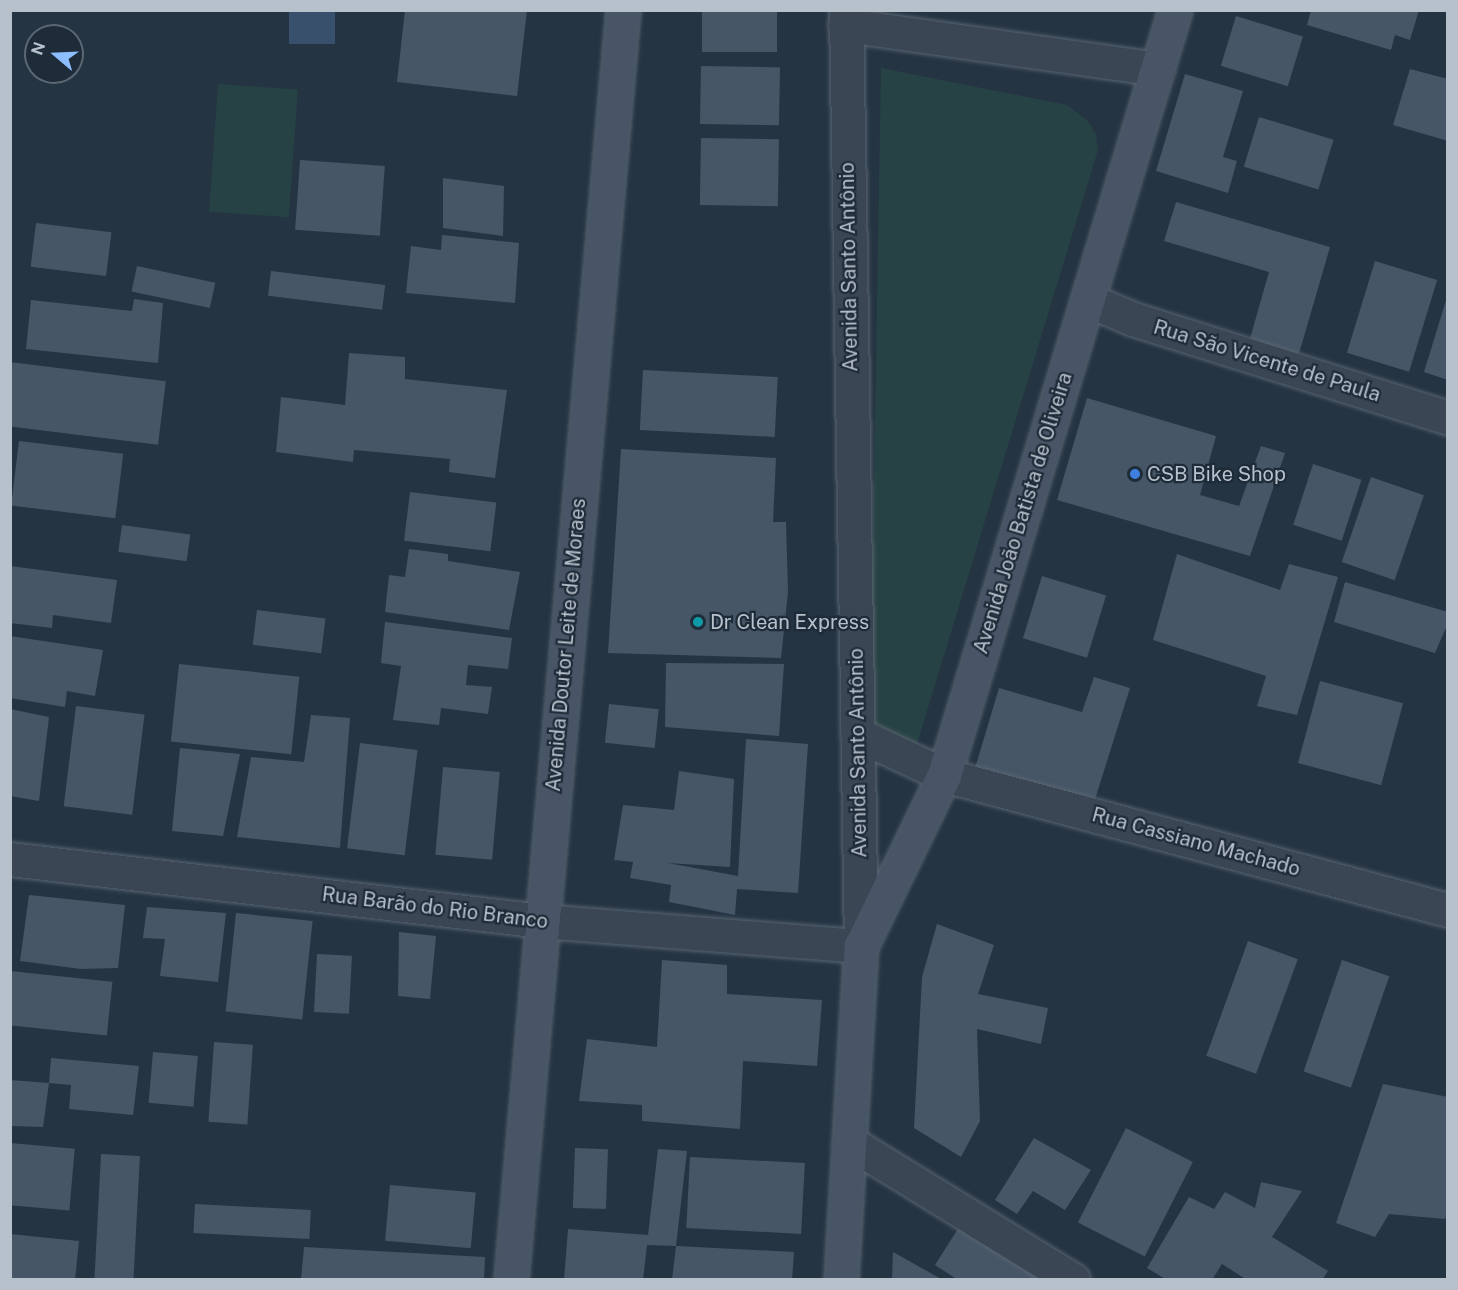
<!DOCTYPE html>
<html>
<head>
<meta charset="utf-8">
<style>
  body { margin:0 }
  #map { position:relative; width:1458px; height:1290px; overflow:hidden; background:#253443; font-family:"Public Sans",sans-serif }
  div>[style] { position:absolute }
  .green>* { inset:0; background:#274244; transform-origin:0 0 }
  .water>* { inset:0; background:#38506b; transform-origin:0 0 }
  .building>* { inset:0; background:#465667; transform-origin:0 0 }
  .roads { filter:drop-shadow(0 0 2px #586470) drop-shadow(0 0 2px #586470) }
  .street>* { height:33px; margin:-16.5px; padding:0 16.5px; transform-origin:16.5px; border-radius:16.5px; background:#3a4653 }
  .secondary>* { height:33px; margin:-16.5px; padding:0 16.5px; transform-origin:16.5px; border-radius:16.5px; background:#475566 }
  .dots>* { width:16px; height:16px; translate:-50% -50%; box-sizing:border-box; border:3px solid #1e2b38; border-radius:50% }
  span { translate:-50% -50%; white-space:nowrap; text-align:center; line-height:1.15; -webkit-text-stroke:4.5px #1e2b38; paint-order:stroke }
  .street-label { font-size:20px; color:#b7c1cc }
  .poi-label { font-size:20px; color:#b7c1cc }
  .left { translate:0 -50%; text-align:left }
  .frame { position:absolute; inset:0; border:12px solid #b7c1cc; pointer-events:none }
  .north { position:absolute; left:24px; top:24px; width:60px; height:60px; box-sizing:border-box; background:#1e2b38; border:2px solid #5b6773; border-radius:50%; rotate:289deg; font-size:16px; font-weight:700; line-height:24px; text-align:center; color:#b7c1cc }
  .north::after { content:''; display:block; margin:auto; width:21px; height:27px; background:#8cbefd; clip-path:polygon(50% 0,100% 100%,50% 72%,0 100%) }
</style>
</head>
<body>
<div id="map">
  <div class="green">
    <i style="clip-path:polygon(881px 68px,1067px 105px,1087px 120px,1096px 134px,1098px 150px,917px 744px,878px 740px,870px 717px)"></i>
    <i style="left:218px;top:84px;width:80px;height:128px;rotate:4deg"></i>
  </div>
  <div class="water">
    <i style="left:289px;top:11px;width:46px;height:33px"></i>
  </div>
  <div class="building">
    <i style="clip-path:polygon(405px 10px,527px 10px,517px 96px,397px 82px)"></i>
    <i style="left:702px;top:10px;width:75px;height:42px"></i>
    <i style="clip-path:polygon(1311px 10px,1419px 10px,1410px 40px,1395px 35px,1391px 50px,1307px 25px)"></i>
    <i style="left:1236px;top:16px;width:70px;height:52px;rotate:17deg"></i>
    <i style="left:701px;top:66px;width:79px;height:58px;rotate:1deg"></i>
    <i style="clip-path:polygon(1410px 69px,1448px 79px,1448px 141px,1393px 125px)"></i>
    <i style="clip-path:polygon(1185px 74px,1243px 91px,1223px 157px,1237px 161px,1228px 193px,1156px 171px)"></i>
    <i style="left:1259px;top:117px;width:78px;height:52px;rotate:17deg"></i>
    <i style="left:701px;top:138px;width:78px;height:67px;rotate:1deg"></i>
    <i style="left:300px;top:160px;width:85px;height:70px;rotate:4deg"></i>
    <i style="clip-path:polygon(443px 178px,504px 186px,503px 236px,443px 228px)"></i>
    <i style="clip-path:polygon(1176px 202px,1330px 247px,1296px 364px,1247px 349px,1269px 272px,1164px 241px)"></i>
    <i style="left:36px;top:223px;width:76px;height:44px;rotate:7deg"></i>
    <i style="clip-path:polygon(442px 235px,519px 243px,515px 303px,406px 293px,411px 246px,441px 250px)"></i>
    <i style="left:1375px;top:261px;width:65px;height:96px;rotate:17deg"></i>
    <i style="left:137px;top:266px;width:80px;height:26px;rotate:12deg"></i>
    <i style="left:271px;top:271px;width:115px;height:25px;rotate:7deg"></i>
    <i style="clip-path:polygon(1447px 297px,1448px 297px,1448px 380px,1424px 372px)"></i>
    <i style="clip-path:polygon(134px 299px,163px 303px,158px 363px,26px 349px,31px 300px,132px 311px)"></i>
    <i style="clip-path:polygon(349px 353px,405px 357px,405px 379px,507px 390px,495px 478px,449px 472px,450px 459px,354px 450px,353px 462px,276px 452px,281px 397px,345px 405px)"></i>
    <i style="left:10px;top:362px;width:157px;height:64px;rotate:7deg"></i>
    <i style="left:643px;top:370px;width:135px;height:60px;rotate:3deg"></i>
    <i style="clip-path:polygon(1087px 398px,1216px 436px,1200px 495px,1239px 506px,1261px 446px,1285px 453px,1250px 556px,1057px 500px)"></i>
    <i style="left:19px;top:441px;width:105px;height:65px;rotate:7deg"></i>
    <i style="clip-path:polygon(621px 449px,776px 458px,773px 522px,786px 522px,788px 592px,781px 658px,608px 653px)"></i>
    <i style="left:1313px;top:464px;width:51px;height:64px;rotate:18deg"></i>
    <i style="left:1371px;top:477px;width:56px;height:90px;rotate:19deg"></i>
    <i style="left:410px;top:492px;width:87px;height:49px;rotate:7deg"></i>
    <i style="left:122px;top:525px;width:69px;height:27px;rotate:8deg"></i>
    <i style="clip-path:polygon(409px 549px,448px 554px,448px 561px,520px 572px,509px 630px,385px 612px,389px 575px,405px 577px)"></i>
    <i style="clip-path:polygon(1177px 554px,1280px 590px,1289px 564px,1338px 577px,1297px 715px,1257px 706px,1266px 676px,1153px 640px)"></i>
    <i style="clip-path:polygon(10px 566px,117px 580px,111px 623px,53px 615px,52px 628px,10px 623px)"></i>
    <i style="left:1042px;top:576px;width:67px;height:65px;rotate:17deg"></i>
    <i style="clip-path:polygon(1345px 582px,1448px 612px,1448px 623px,1435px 653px,1334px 622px)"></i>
    <i style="left:257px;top:610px;width:69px;height:35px;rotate:7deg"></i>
    <i style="clip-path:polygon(385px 622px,512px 638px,508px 669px,468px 665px,466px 685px,492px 687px,488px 714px,441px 708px,439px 725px,393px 720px,401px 666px,381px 663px)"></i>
    <i style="clip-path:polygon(10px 636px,103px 650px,95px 696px,67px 691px,65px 707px,10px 698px)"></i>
    <i style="clip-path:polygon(666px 663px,784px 664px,779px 736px,665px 727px)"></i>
    <i style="left:179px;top:664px;width:121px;height:78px;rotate:6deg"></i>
    <i style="clip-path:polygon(1094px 677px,1130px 688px,1092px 809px,973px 775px,999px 688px,1082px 712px)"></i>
    <i style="left:1320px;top:681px;width:86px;height:85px;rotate:15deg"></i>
    <i style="left:609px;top:704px;width:50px;height:39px;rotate:6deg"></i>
    <i style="left:76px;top:706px;width:69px;height:101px;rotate:7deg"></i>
    <i style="clip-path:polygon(10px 709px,49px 717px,39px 801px,10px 796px)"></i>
    <i style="clip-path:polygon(311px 715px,350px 718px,340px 848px,237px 837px,251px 757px,304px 762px)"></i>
    <i style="clip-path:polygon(746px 739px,808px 744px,798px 893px,737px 889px,735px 915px,669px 902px,671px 885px,630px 878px,633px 862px,614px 860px,623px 805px,674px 810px,679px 771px,734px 779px,730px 867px,668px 863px,738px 876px)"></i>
    <i style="left:360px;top:743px;width:58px;height:106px;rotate:7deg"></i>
    <i style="clip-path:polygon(180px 748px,240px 754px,223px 836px,172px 831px)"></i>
    <i style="left:443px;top:767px;width:57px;height:88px;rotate:5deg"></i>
    <i style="clip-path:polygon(29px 895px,125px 905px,118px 968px,81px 969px,20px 961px)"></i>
    <i style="clip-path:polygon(147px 907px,226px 913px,218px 982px,160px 976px,165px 939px,143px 938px)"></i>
    <i style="left:236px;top:913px;width:77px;height:99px;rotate:6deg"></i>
    <i style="clip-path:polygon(937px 924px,994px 945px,978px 994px,1048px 1008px,1041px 1044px,977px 1029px,980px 1121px,961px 1157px,914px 1128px,922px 977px)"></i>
    <i style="clip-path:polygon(399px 932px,436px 936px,430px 999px,398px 996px)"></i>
    <i style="left:1248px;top:941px;width:53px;height:122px;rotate:20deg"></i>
    <i style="left:317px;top:954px;width:35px;height:58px;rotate:3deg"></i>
    <i style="clip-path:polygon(662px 960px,727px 965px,727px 994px,822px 1000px,817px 1066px,743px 1061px,740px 1129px,642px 1121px,642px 1105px,579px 1101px,587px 1039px,657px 1047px)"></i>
    <i style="left:1342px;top:960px;width:50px;height:118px;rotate:19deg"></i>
    <i style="left:10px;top:971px;width:103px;height:54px;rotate:6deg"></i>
    <i style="left:214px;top:1042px;width:39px;height:80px;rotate:4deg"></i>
    <i style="left:153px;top:1052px;width:45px;height:51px;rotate:5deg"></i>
    <i style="clip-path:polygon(51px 1058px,139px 1066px,133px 1115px,69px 1109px,71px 1085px,49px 1083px)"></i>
    <i style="clip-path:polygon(10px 1080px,49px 1083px,43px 1127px,10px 1126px)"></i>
    <i style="clip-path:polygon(1383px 1084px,1448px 1097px,1448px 1210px,1445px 1219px,1389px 1214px,1375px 1237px,1336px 1223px)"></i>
    <i style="left:1126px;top:1128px;width:75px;height:106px;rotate:27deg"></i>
    <i style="clip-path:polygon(1034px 1138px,1091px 1170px,1065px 1210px,1033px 1191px,1017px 1214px,995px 1200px)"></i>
    <i style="left:10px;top:1143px;width:65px;height:62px;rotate:5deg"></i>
    <i style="left:575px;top:1148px;width:33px;height:60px;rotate:2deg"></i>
    <i style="clip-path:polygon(658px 1149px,687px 1151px,676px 1246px,647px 1245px,643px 1280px,564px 1280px,568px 1229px,648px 1235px)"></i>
    <i style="left:101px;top:1154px;width:39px;height:127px;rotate:3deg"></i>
    <i style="left:690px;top:1157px;width:115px;height:71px;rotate:3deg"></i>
    <i style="clip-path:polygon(1261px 1182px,1302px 1191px,1272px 1237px,1328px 1271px,1322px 1280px,1247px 1280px,1222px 1264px,1212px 1280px,1167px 1280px,1147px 1268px,1189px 1197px,1214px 1209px,1225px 1192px,1255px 1208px)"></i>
    <i style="left:390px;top:1185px;width:86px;height:56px;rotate:5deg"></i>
    <i style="left:195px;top:1204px;width:116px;height:29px;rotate:3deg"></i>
    <i style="clip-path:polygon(961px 1224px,1049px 1280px,958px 1280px,935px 1265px)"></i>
    <i style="clip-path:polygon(10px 1234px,79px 1241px,75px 1280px,10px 1280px)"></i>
    <i style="clip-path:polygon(676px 1246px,794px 1252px,792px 1280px,672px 1280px)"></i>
    <i style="clip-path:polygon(304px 1247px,485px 1257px,484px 1280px,301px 1280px)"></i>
    <i style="clip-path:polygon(893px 1252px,943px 1280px,892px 1280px)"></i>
  </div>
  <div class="roads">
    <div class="street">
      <i style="left:845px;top:25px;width:316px;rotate:8deg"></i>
      <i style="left:1088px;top:300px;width:49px;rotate:22.9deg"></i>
      <i style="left:1133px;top:319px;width:330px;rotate:17.4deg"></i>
      <i style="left:857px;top:734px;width:96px;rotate:25.2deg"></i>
      <i style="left:944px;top:775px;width:522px;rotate:15deg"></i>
      <i style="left:10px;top:859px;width:536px;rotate:6.65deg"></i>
      <i style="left:542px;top:921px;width:320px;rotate:4.5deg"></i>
      <i style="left:861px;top:946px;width:936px;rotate:-90.92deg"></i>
      <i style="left:849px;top:1142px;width:263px;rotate:31.6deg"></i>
    </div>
    <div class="secondary">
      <i style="left:511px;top:1280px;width:1275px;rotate:-84.96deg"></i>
      <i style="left:841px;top:1280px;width:335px;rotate:-86.6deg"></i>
      <i style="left:861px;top:946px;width:190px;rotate:-64.1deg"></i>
      <i style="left:944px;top:775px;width:799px;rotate:-73.2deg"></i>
    </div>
  </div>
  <div class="dots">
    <i style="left:1135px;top:474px;background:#3f7fe0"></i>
    <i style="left:698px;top:622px;background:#0f9aa8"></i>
  </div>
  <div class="street-label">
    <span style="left:849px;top:267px;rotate:-91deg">Avenida Santo Antônio</span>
    <span style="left:1267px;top:361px;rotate:17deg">Rua São Vicente de Paula</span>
    <span style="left:1023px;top:513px;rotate:-73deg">Avenida João Batista de Oliveira</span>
    <span style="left:566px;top:645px;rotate:-85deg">Avenida Doutor Leite de Moraes</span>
    <span style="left:858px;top:753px;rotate:-91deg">Avenida Santo Antônio</span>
    <span style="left:1196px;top:842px;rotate:15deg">Rua Cassiano Machado</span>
    <span style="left:435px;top:908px;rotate:7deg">Rua Barão do Rio Branco</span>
  </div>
  <div class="poi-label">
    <span class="left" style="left:1147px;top:474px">CSB Bike Shop</span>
    <span class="left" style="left:710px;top:622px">Dr Clean Express</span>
  </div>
  <div class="frame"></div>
  <div class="north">N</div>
</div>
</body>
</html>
